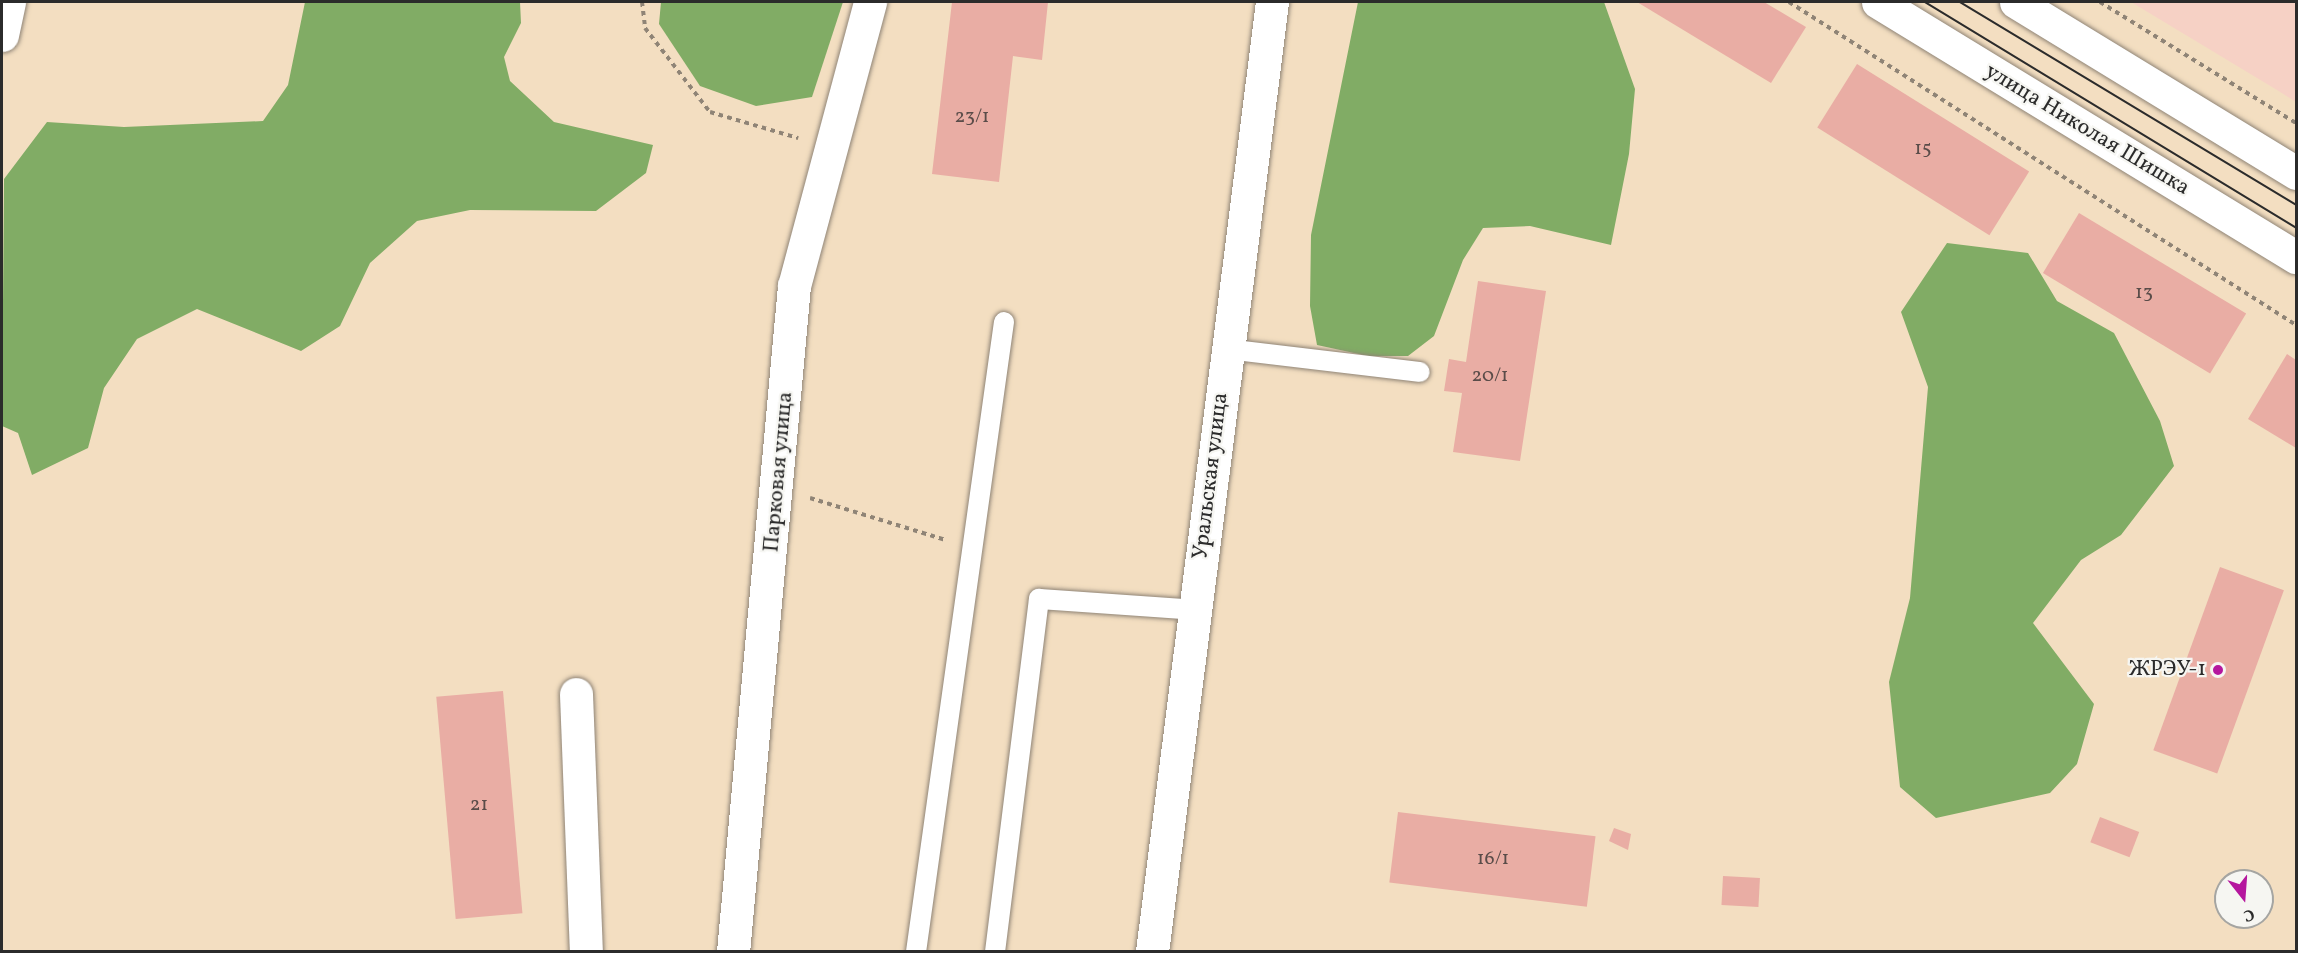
<!DOCTYPE html>
<html>
<head>
<meta charset="utf-8">
<style>
  body { margin:0 }
  #map { position:relative; width:2298px; height:953px; overflow:hidden; background:#f3dec1; font-family:Vollkorn,serif }
  div>[style] { position:absolute }
  .built>* { inset:0; background:#f6d1c5 }
  .forest>* { inset:0; background:#81ac65 }
  .building>* { inset:0; background:#e9ada4; transform-origin:0 0 }
  .path>* { height:4px; margin-top:-2px; transform-origin:0; background:repeating-linear-gradient(90deg,#8f8476 0 4.5px,transparent 0 9px) }
  .roads { filter:drop-shadow(0 0 2px #8f8476) drop-shadow(0 0 2px #8f8476) }
  .lane>* { height:20px; margin:-10px; padding:0 10px; transform-origin:10px; border-radius:10px; background:#fff }
  .street>* { height:33px; margin:-16.5px; padding:0 16.5px; transform-origin:16.5px; border-radius:16.5px; background:#fff }
  .secondary>* { height:33px; margin:-16.5px; padding:0 16.5px; transform-origin:16.5px; border-radius:16.5px; background:#fff }
  .tram>* { height:1.5px; margin:-0.75px; padding:0 0.75px; transform-origin:0.75px; border-radius:0.75px; background:#2b2b2b }
  .dots>* { width:16px; height:16px; translate:-50% -50%; box-sizing:border-box; border:3px solid #f6f6f2; border-radius:50% }
  span { translate:-50% -50%; white-space:nowrap; text-align:center; line-height:1.15; -webkit-text-stroke:4.5px #f6f6f2; paint-order:stroke }
  .number-label { font-size:20px; color:#5a4c49 }
  .number-label span { -webkit-text-stroke-width:0 }
  .street-label { font-size:22px; color:#2b2b2b }
  .poi-label { font-size:22px; color:#2b2b2b }
  .right { translate:-100% -50%; text-align:right }
  .frame { position:absolute; inset:0; border:3px solid #2b2b2b; pointer-events:none }
  .north { position:absolute; left:2214px; top:869px; width:60px; height:60px; box-sizing:border-box; background:#f6f6f2; border:2px solid #a5a5a2; border-radius:50%; rotate:163deg; font-size:16px; font-weight:700; line-height:24px; text-align:center; color:#2b2b2b }
  .north::after { content:''; display:block; margin:auto; width:21px; height:27px; background:#b5179e; clip-path:polygon(50% 0,100% 100%,50% 72%,0 100%) }
</style>
</head>
<body>
<div id="map">
  <div class="built">
    <i style="clip-path:polygon(2131px 2px,2296px 2px,2296px 102px,2277px 90px)"></i>
  </div>
  <div class="forest">
    <i style="clip-path:polygon(305px 2px,520px 2px,521px 23px,504px 57px,510px 81px,554px 122px,653px 145px,646px 173px,596px 211px,470px 210px,417px 221px,370px 263px,340px 326px,301px 351px,197px 309px,137px 339px,104px 388px,88px 448px,32px 475px,18px 433px,2px 426px,4px 179px,47px 122px,124px 127px,263px 121px,288px 85px)"></i>
    <i style="clip-path:polygon(661px 2px,843px 2px,812px 97px,756px 106px,700px 86px,659px 24px)"></i>
    <i style="clip-path:polygon(1358px 2px,1604px 2px,1635px 89px,1629px 154px,1611px 245px,1530px 226px,1483px 228px,1463px 260px,1434px 336px,1408px 356px,1368px 356px,1317px 345px,1310px 306px,1311px 235px)"></i>
    <i style="clip-path:polygon(1947px 243px,2028px 253px,2057px 301px,2114px 333px,2160px 421px,2174px 466px,2121px 535px,2081px 560px,2033px 623px,2094px 704px,2077px 764px,2050px 793px,1936px 818px,1900px 787px,1889px 682px,1910px 598px,1928px 387px,1901px 312px)"></i>
  </div>
  <div class="building">
    <i style="clip-path:polygon(952px 2px,1048px 2px,1042px 60px,1013px 56px,999px 182px,932px 174px)"></i>
    <i style="clip-path:polygon(1637px 2px,1764px 2px,1806px 27px,1771px 83px)"></i>
    <i style="left:1857px;top:64px;width:203px;height:75px;rotate:32deg"></i>
    <i style="left:2079px;top:213px;width:195px;height:70px;rotate:31deg"></i>
    <i style="clip-path:polygon(1478px 281px,1546px 291px,1520px 461px,1453px 452px,1462px 393px,1444px 391px,1449px 359px,1466px 362px)"></i>
    <i style="clip-path:polygon(2287px 354px,2296px 360px,2296px 448px,2248px 419px)"></i>
    <i style="left:2220px;top:567px;width:68px;height:195px;rotate:20deg"></i>
    <i style="left:503px;top:691px;width:223px;height:67px;rotate:85deg"></i>
    <i style="left:1398px;top:812px;width:199px;height:71px;rotate:7deg"></i>
    <i style="left:2100px;top:817px;width:42px;height:27px;rotate:21deg"></i>
    <i style="clip-path:polygon(1614px 828px,1631px 834px,1628px 850px,1609px 841px)"></i>
    <i style="left:1723px;top:876px;width:37px;height:29px;rotate:3deg"></i>
  </div>
  <div class="path">
    <i style="left:642px;top:2px;width:26px;rotate:83deg"></i>
    <i style="left:645px;top:28px;width:106px;rotate:52.3deg"></i>
    <i style="left:710px;top:112px;width:92px;rotate:16.5deg"></i>
    <i style="left:1789px;top:2px;width:601px;rotate:32.5deg"></i>
    <i style="left:2100px;top:2px;width:230px;rotate:31.7deg"></i>
    <i style="left:810px;top:498px;width:142px;rotate:17.2deg"></i>
  </div>
  <div class="roads">
    <div class="lane">
      <i style="left:1227px;top:349px;width:194px;rotate:6.8deg"></i>
      <i style="left:916px;top:952px;width:636px;rotate:-82.05deg"></i>
      <i style="left:995px;top:952px;width:356px;rotate:-82.9deg"></i>
      <i style="left:1039px;top:599px;width:156px;rotate:4deg"></i>
    </div>
    <div class="street">
      <i style="left:2px;top:35px;width:34px;rotate:-78deg"></i>
      <i style="left:576px;top:694px;width:258px;rotate:87.8deg"></i>
      <i style="left:733px;top:952px;width:669px;rotate:-84.77deg"></i>
      <i style="left:794px;top:286px;width:294px;rotate:-75deg"></i>
    </div>
    <div class="secondary">
      <i style="left:1878px;top:2px;width:490px;rotate:31.4deg"></i>
      <i style="left:2016px;top:2px;width:328px;rotate:31.4deg"></i>
      <i style="left:1152px;top:952px;width:958px;rotate:-82.8deg"></i>
    </div>
  </div>
  <div class="tram">
    <i style="left:1925px;top:2px;width:434px;rotate:31.3deg"></i>
    <i style="left:1960px;top:2px;width:393px;rotate:31.1deg"></i>
  </div>
  <div class="dots">
    <i style="left:2218px;top:670px;background:#b5179e"></i>
  </div>
  <div class="number-label">
    <span style="left:972px;top:117px">23/1</span>
    <span style="left:1923px;top:149px">15</span>
    <span style="left:2144px;top:293px">13</span>
    <span style="left:1490px;top:376px">20/1</span>
    <span style="left:479px;top:805px">21</span>
    <span style="left:1493px;top:859px">16/1</span>
  </div>
  <div class="street-label">
    <span style="left:2087px;top:130px;rotate:31deg">улица Николая Шишка</span>
    <span style="left:779px;top:472px;rotate:-85deg">Парковая улица</span>
    <span style="left:1211px;top:476px;rotate:-83deg">Уральская улица</span>
  </div>
  <div class="poi-label">
    <span class="right" style="left:2206px;top:670px">ЖРЭУ-1</span>
  </div>
  <div class="frame"></div>
  <div class="north">С</div>
</div>
</body>
</html>
